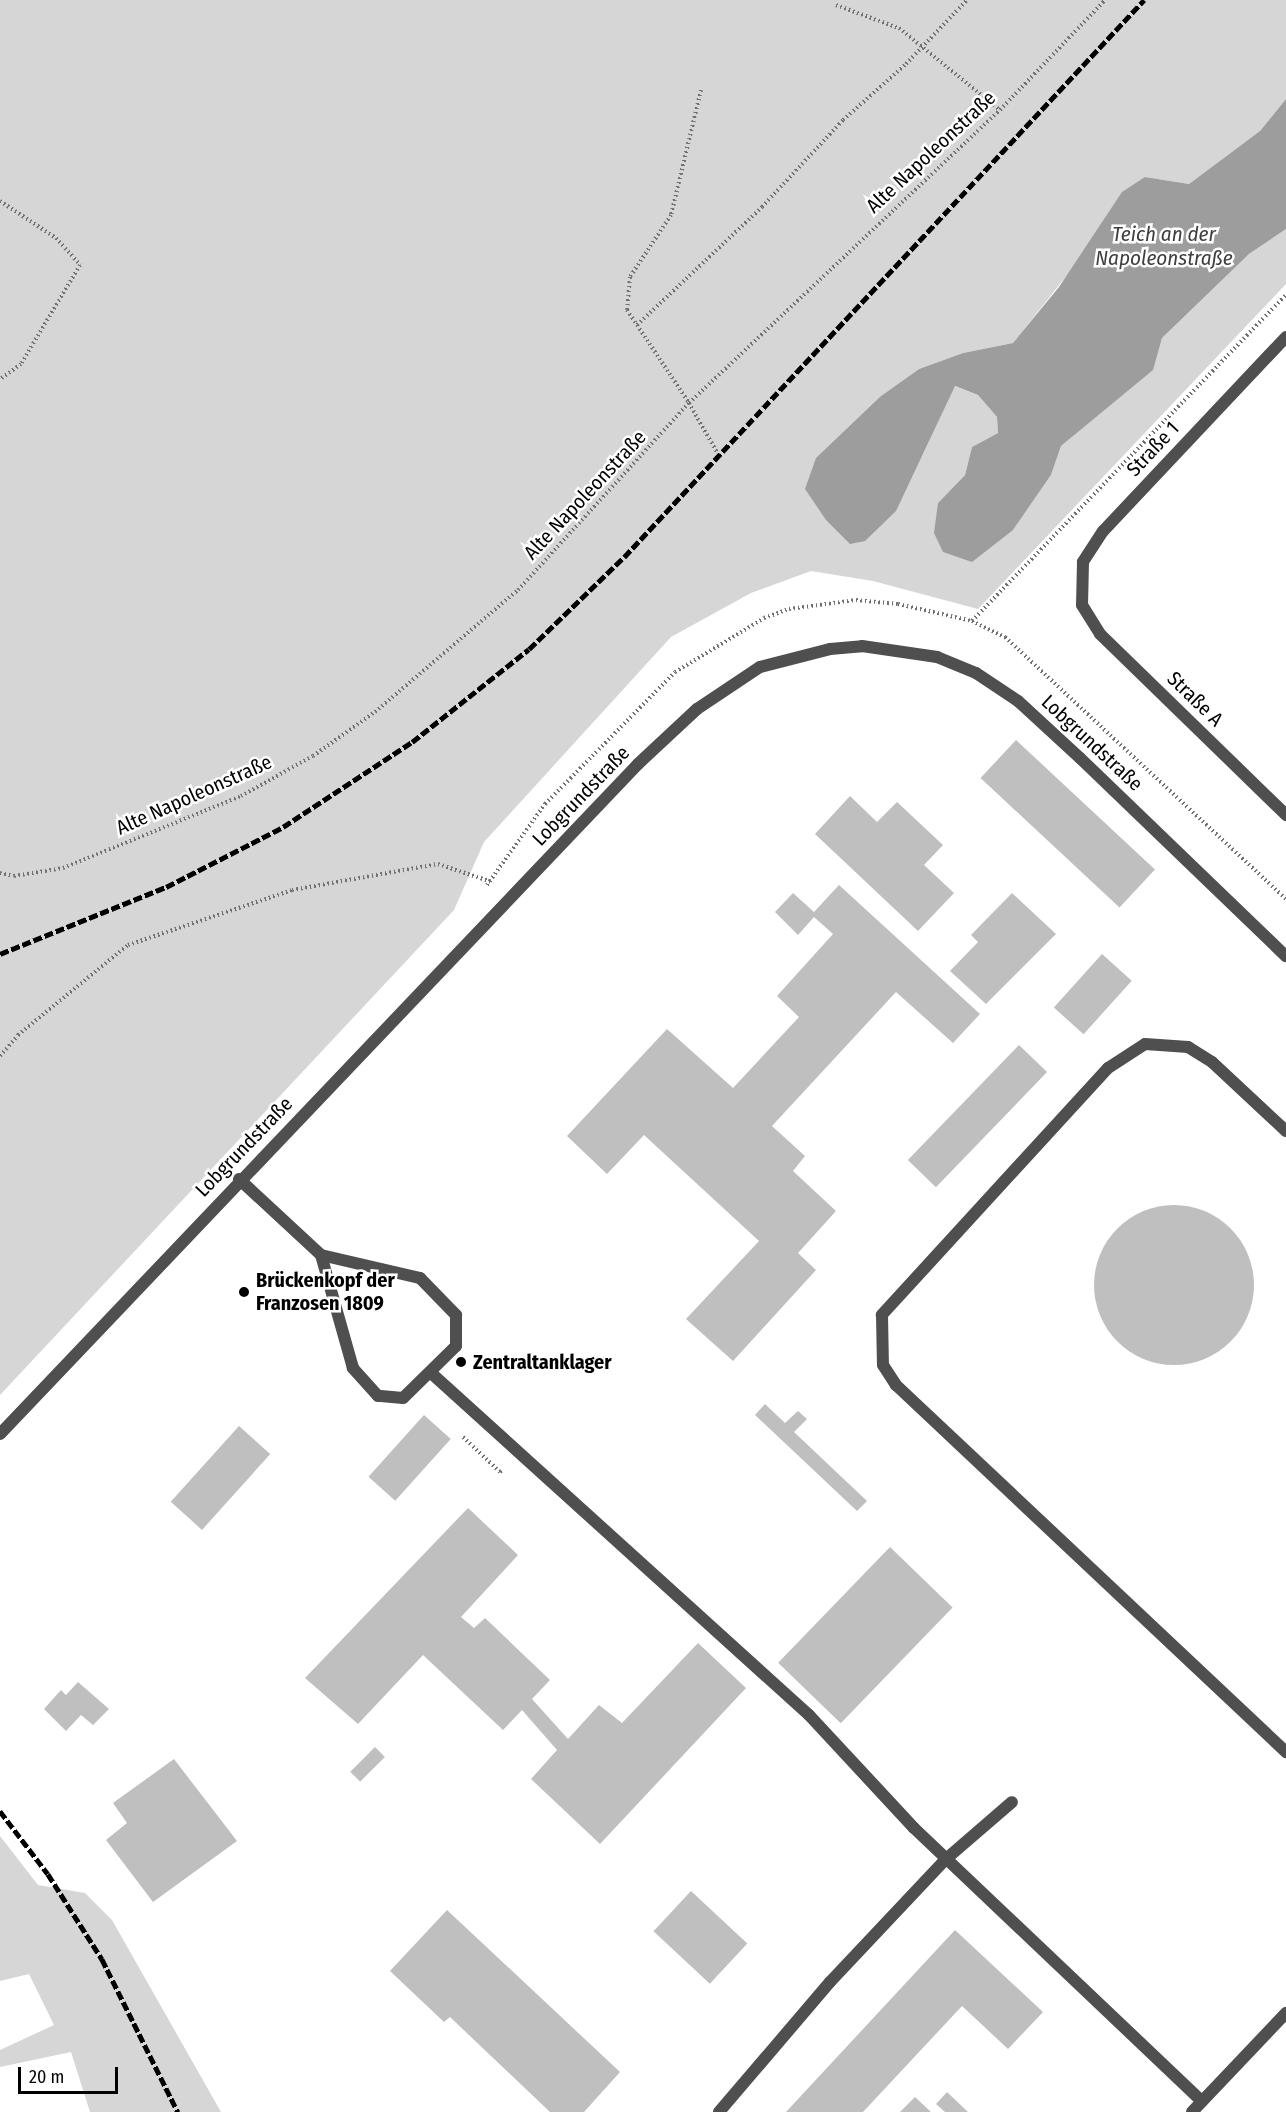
<!DOCTYPE html>
<html>
<head>
<meta charset="utf-8">
<style>
  body { margin:0 }
  #map { position:relative; width:1286px; height:2112px; overflow:hidden; background:#fff; font-family:"Fira Sans Condensed",sans-serif }
  div>[style] { position:absolute }
  .green>* { inset:0; background:#d6d6d6 }
  .water>* { inset:0; background:#9d9d9d }
  .building>* { inset:0; background:#bfbfbf; transform-origin:0 0 }
  .round { border-radius:50% }
  .path>* { height:4px; margin-top:-2px; transform-origin:0; background:repeating-linear-gradient(90deg,#717171 0 1.5px,transparent 0 4.5px) }
  .service>* { height:12px; margin:-6px; padding:0 6px; transform-origin:6px; border-radius:6px; background:#4f4f4f }
  .minor>* { height:12px; margin:-6px; padding:0 6px; transform-origin:6px; border-radius:6px; background:#4f4f4f }
  .rail>* { height:4.5px; margin-top:-2.25px; transform-origin:0; background:repeating-linear-gradient(90deg,#000 0 9px,transparent 0 12px) }
  .dots>* { width:16px; height:16px; translate:-50% -50%; box-sizing:border-box; border:3px solid #fff; border-radius:50% }
  span { translate:-50% -50%; white-space:nowrap; text-align:center; line-height:1.15; -webkit-text-stroke:5px #fff; paint-order:stroke }
  .street-label { font-size:20px; color:#000 }
  .poi-label { font-size:20px; color:#000; font-weight:700 }
  .left { translate:0 -50%; text-align:left }
  .water-label { font-size:21px; color:#3e3e3e; font-style:italic }
  .scale { position:absolute; left:18px; top:2067px; width:100px; height:27px; box-sizing:border-box; border:3px solid #000; border-top:0; padding-left:8px; font-size:18px; line-height:21px; white-space:nowrap; color:#000; -webkit-text-stroke:4px #fff; paint-order:stroke }
</style>
</head>
<body>
<div id="map">
  <div class="green">
    <i style="clip-path:polygon(0 0,1286px 0,1286px 99px,1260px 131px,1189px 184px,1145px 177px,1013px 343px,963px 353px,919px 369px,881px 396px,922px 456px,954px 386px,978px 395px,997px 417px,998px 433px,972px 447px,965px 475px,938px 503px,1013px 530px,1051px 475px,1061px 446px,1152px 370px,1162px 338px,1249px 254px,1286px 229px,1286px 284px,978px 609px,873px 581px,811px 571px,751px 593px,671px 637px,484px 842px,454px 910px,0 1395px)"></i>
    <i style="clip-path:polygon(0 1836px,38px 1885px,85px 1893px,112px 1920px,221px 2112px,90px 2112px,71px 2052px,0 2067px,0 2050px,54px 2025px,29px 1974px,0 1981px)"></i>
  </div>
  <div class="water">
    <i style="clip-path:polygon(1286px 99px,1286px 229px,1249px 254px,1162px 338px,1153px 370px,1061px 446px,1051px 475px,1013px 530px,972px 562px,943px 552px,934px 533px,938px 503px,965px 475px,972px 447px,998px 433px,997px 417px,978px 395px,955px 386px,896px 511px,865px 541px,850px 544px,826px 520px,805px 489px,816px 458px,881px 396px,919px 369px,963px 353px,1013px 343px,1059px 287px,1122px 192px,1145px 177px,1189px 184px,1260px 131px)"></i>
  </div>
  <div class="building">
    <i style="left:1016px;top:740px;width:190px;height:52px;rotate:43deg"></i>
    <i style="clip-path:polygon(850px 796px,877px 822px,897px 802px,943px 845px,924px 865px,954px 893px,918px 931px,815px 834px)"></i>
    <i style="clip-path:polygon(839px 885px,980px 1014px,953px 1043px,896px 992px,772px 1126px,805px 1156px,793px 1171px,836px 1211px,798px 1253px,816px 1270px,733px 1361px,686px 1319px,759px 1241px,644px 1135px,607px 1174px,567px 1136px,667px 1029px,733px 1088px,799px 1017px,777px 996px,833px 934px,814px 917px,798px 935px,775px 912px,793px 893px,814px 912px)"></i>
    <i style="clip-path:polygon(1012px 893px,1056px 934px,986px 1004px,950px 971px,978px 942px,971px 935px)"></i>
    <i style="left:1102px;top:954px;width:40px;height:72px;rotate:42deg"></i>
    <i style="left:1019px;top:1045px;width:39px;height:160px;rotate:44deg"></i>
    <i class="round" style="left:1094px;top:1205px;width:160px;height:160px"></i>
    <i style="clip-path:polygon(765px 1404px,785px 1423px,798px 1411px,807px 1419px,794px 1432px,867px 1501px,857px 1511px,755px 1415px)"></i>
    <i style="left:424px;top:1415px;width:36px;height:83px;rotate:42deg"></i>
    <i style="left:239px;top:1426px;width:42px;height:102px;rotate:42deg"></i>
    <i style="clip-path:polygon(468px 1508px,518px 1555px,461px 1617px,474px 1628px,485px 1618px,550px 1680px,532px 1699px,568px 1739px,599px 1705px,622px 1723px,698px 1643px,746px 1688px,600px 1844px,531px 1779px,557px 1750px,522px 1710px,503px 1730px,423px 1655px,358px 1724px,305px 1678px)"></i>
    <i style="left:890px;top:1547px;width:87px;height:161px;rotate:44deg"></i>
    <i style="clip-path:polygon(78px 1682px,109px 1709px,93px 1725px,81px 1715px,66px 1731px,44px 1709px,61px 1690px,66px 1695px)"></i>
    <i style="left:375px;top:1747px;width:14px;height:35px;rotate:45deg"></i>
    <i style="clip-path:polygon(174px 1759px,237px 1841px,153px 1902px,106px 1840px,127px 1823px,113px 1803px)"></i>
    <i style="left:691px;top:1891px;width:77px;height:55px;rotate:43deg"></i>
    <i style="clip-path:polygon(447px 1910px,620px 2072px,584px 2112px,550px 2112px,450px 2017px,444px 2022px,390px 1971px)"></i>
    <i style="clip-path:polygon(955px 1930px,1043px 2012px,1008px 2049px,962px 2006px,863px 2112px,786px 2112px)"></i>
    <i style="clip-path:polygon(947px 2092px,968px 2112px,945px 2112px,936px 2104px)"></i>
    <i style="clip-path:polygon(915px 2097px,931px 2112px,900px 2112px)"></i>
  </div>
  <div class="path">
    <i style="left:836px;top:5px;width:67px;rotate:20.1deg"></i>
    <i style="left:899px;top:28px;width:130px;rotate:39.1deg"></i>
    <i style="left:701px;top:90px;width:129px;rotate:103.5deg"></i>
    <i style="left:671px;top:215px;width:74px;rotate:123.5deg"></i>
    <i style="left:630px;top:277px;width:33px;rotate:95deg"></i>
    <i style="left:627px;top:310px;width:112px;rotate:56.3deg"></i>
    <i style="left:689px;top:403px;width:61px;rotate:60.5deg"></i>
    <i style="left:0;top:201px;width:67px;rotate:33.5deg"></i>
    <i style="left:56px;top:238px;width:36px;rotate:48deg"></i>
    <i style="left:80px;top:265px;width:115px;rotate:120.8deg"></i>
    <i style="left:21px;top:364px;width:26px;rotate:144deg"></i>
    <i style="left:637px;top:325px;width:172px;rotate:-43.3deg"></i>
    <i style="left:762px;top:207px;width:119px;rotate:-47deg"></i>
    <i style="left:843px;top:120px;width:84px;rotate:-41.6deg"></i>
    <i style="left:906px;top:64px;width:88px;rotate:-46.4deg"></i>
    <i style="left:972px;top:621px;width:453px;rotate:-46.1deg"></i>
    <i style="left:0;top:873px;width:14px;rotate:12deg"></i>
    <i style="left:14px;top:876px;width:50px;rotate:-9.3deg"></i>
    <i style="left:63px;top:868px;width:192px;rotate:-22deg"></i>
    <i style="left:241px;top:796px;width:82px;rotate:-29.1deg"></i>
    <i style="left:313px;top:756px;width:76px;rotate:-35.4deg"></i>
    <i style="left:375px;top:712px;width:188px;rotate:-40.5deg"></i>
    <i style="left:518px;top:590px;width:253px;rotate:-47.6deg"></i>
    <i style="left:689px;top:403px;width:427px;rotate:-43.3deg"></i>
    <i style="left:1000px;top:110px;width:152px;rotate:-46.3deg"></i>
    <i style="left:487px;top:885px;width:100px;rotate:-54.4deg"></i>
    <i style="left:545px;top:804px;width:185px;rotate:-45.4deg"></i>
    <i style="left:675px;top:672px;width:104px;rotate:-31.2deg"></i>
    <i style="left:764px;top:618px;width:27px;rotate:-20deg"></i>
    <i style="left:789px;top:609px;width:68px;rotate:-7.7deg"></i>
    <i style="left:856px;top:600px;width:42px;rotate:5.4deg"></i>
    <i style="left:898px;top:604px;width:76px;rotate:12.9deg"></i>
    <i style="left:972px;top:621px;width:37px;rotate:26deg"></i>
    <i style="left:1005px;top:637px;width:384px;rotate:43deg"></i>
    <i style="left:0;top:1056px;width:28px;rotate:-49deg"></i>
    <i style="left:18px;top:1035px;width:142px;rotate:-39.3deg"></i>
    <i style="left:128px;top:945px;width:173px;rotate:-18.5deg"></i>
    <i style="left:292px;top:890px;width:148px;rotate:-10.1deg"></i>
    <i style="left:438px;top:864px;width:57px;rotate:18.4deg"></i>
    <i style="left:463px;top:1437px;width:51px;rotate:43.4deg"></i>
    <i style="left:500px;top:1472px;width:4px;rotate:-45deg"></i>
  </div>
  <div class="service">
    <i style="left:1286px;top:337px;width:267px;rotate:133.3deg"></i>
    <i style="left:1103px;top:531px;width:37px;rotate:123deg"></i>
    <i style="left:1083px;top:562px;width:43px;rotate:91.3deg"></i>
    <i style="left:1082px;top:605px;width:34px;rotate:58deg"></i>
    <i style="left:1100px;top:634px;width:260px;rotate:44.2deg"></i>
    <i style="left:1286px;top:1131px;width:101px;rotate:-137deg"></i>
    <i style="left:1212px;top:1062px;width:28px;rotate:-148deg"></i>
    <i style="left:1188px;top:1047px;width:43px;rotate:-176deg"></i>
    <i style="left:1145px;top:1044px;width:44px;rotate:147deg"></i>
    <i style="left:1108px;top:1068px;width:335px;rotate:132.5deg"></i>
    <i style="left:882px;top:1315px;width:50px;rotate:88.9deg"></i>
    <i style="left:883px;top:1365px;width:24px;rotate:57deg"></i>
    <i style="left:896px;top:1385px;width:536px;rotate:43.26deg"></i>
    <i style="left:239px;top:1179px;width:112px;rotate:42.8deg"></i>
    <i style="left:321px;top:1255px;width:102px;rotate:13.1deg"></i>
    <i style="left:420px;top:1278px;width:52px;rotate:45.8deg"></i>
    <i style="left:456px;top:1315px;width:31px;rotate:90deg"></i>
    <i style="left:456px;top:1346px;width:74px;rotate:135.5deg"></i>
    <i style="left:403px;top:1398px;width:25px;rotate:-175deg"></i>
    <i style="left:378px;top:1396px;width:38px;rotate:-132deg"></i>
    <i style="left:353px;top:1368px;width:117px;rotate:-105.8deg"></i>
    <i style="left:430px;top:1372px;width:511px;rotate:42.15deg"></i>
    <i style="left:809px;top:1715px;width:154px;rotate:47.1deg"></i>
    <i style="left:914px;top:1828px;width:397px;rotate:43.5deg"></i>
    <i style="left:719px;top:2112px;width:171px;rotate:-49.5deg"></i>
    <i style="left:830px;top:1982px;width:169px;rotate:-46.7deg"></i>
    <i style="left:946px;top:1859px;width:87px;rotate:-40.8deg"></i>
    <i style="left:1192px;top:2112px;width:137px;rotate:-46.5deg"></i>
  </div>
  <div class="minor">
    <i style="left:0;top:1434px;width:925px;rotate:-46.4deg"></i>
    <i style="left:638px;top:764px;width:81px;rotate:-43deg"></i>
    <i style="left:697px;top:709px;width:76px;rotate:-33.7deg"></i>
    <i style="left:760px;top:667px;width:72px;rotate:-14.4deg"></i>
    <i style="left:830px;top:649px;width:32px;rotate:-5deg"></i>
    <i style="left:862px;top:646px;width:76px;rotate:8.3deg"></i>
    <i style="left:937px;top:657px;width:42px;rotate:22.3deg"></i>
    <i style="left:976px;top:673px;width:50px;rotate:33.7deg"></i>
    <i style="left:1018px;top:701px;width:84px;rotate:42.6deg"></i>
    <i style="left:1080px;top:758px;width:286px;rotate:43.9deg"></i>
  </div>
  <div class="rail">
    <i style="left:0;top:954px;width:179px;rotate:-22deg"></i>
    <i style="left:166px;top:887px;width:131px;rotate:-27.1deg"></i>
    <i style="left:283px;top:827px;width:154px;rotate:-33.4deg"></i>
    <i style="left:412px;top:742px;width:149px;rotate:-38.5deg"></i>
    <i style="left:529px;top:649px;width:132px;rotate:-44.1deg"></i>
    <i style="left:624px;top:557px;width:762px;rotate:-46.97deg"></i>
    <i style="left:0;top:1811px;width:79px;rotate:52.7deg"></i>
    <i style="left:48px;top:1874px;width:101px;rotate:57.6deg"></i>
    <i style="left:102px;top:1959px;width:171px;rotate:63.6deg"></i>
  </div>
  <div class="dots">
    <i style="left:244px;top:1292px;background:#000"></i>
    <i style="left:461px;top:1362px;background:#000"></i>
  </div>
  <div class="street-label">
    <span style="left:931px;top:152px;rotate:-43deg">Alte Napoleonstraße</span>
    <span style="left:1153px;top:449px;rotate:-47deg">Straße 1</span>
    <span style="left:585px;top:495px;rotate:-47deg">Alte Napoleonstraße</span>
    <span style="left:1195px;top:699px;rotate:44deg">Straße A</span>
    <span style="left:1092px;top:743px;rotate:43deg">Lobgrundstraße</span>
    <span style="left:194px;top:795px;rotate:-24deg">Alte Napoleonstraße</span>
    <span style="left:581px;top:796px;rotate:-46deg">Lobgrundstraße</span>
    <span style="left:244px;top:1147px;rotate:-46deg">Lobgrundstraße</span>
  </div>
  <div class="poi-label">
    <span class="left" style="left:256px;top:1292px">Brückenkopf der<br>Franzosen 1809</span>
    <span class="left" style="left:473px;top:1362px">Zentraltanklager</span>
  </div>
  <div class="water-label">
    <span style="left:1164px;top:246px">Teich an der<br>Napoleonstraße</span>
  </div>
  <div class="scale">20 m</div>
</div>
</body>
</html>
